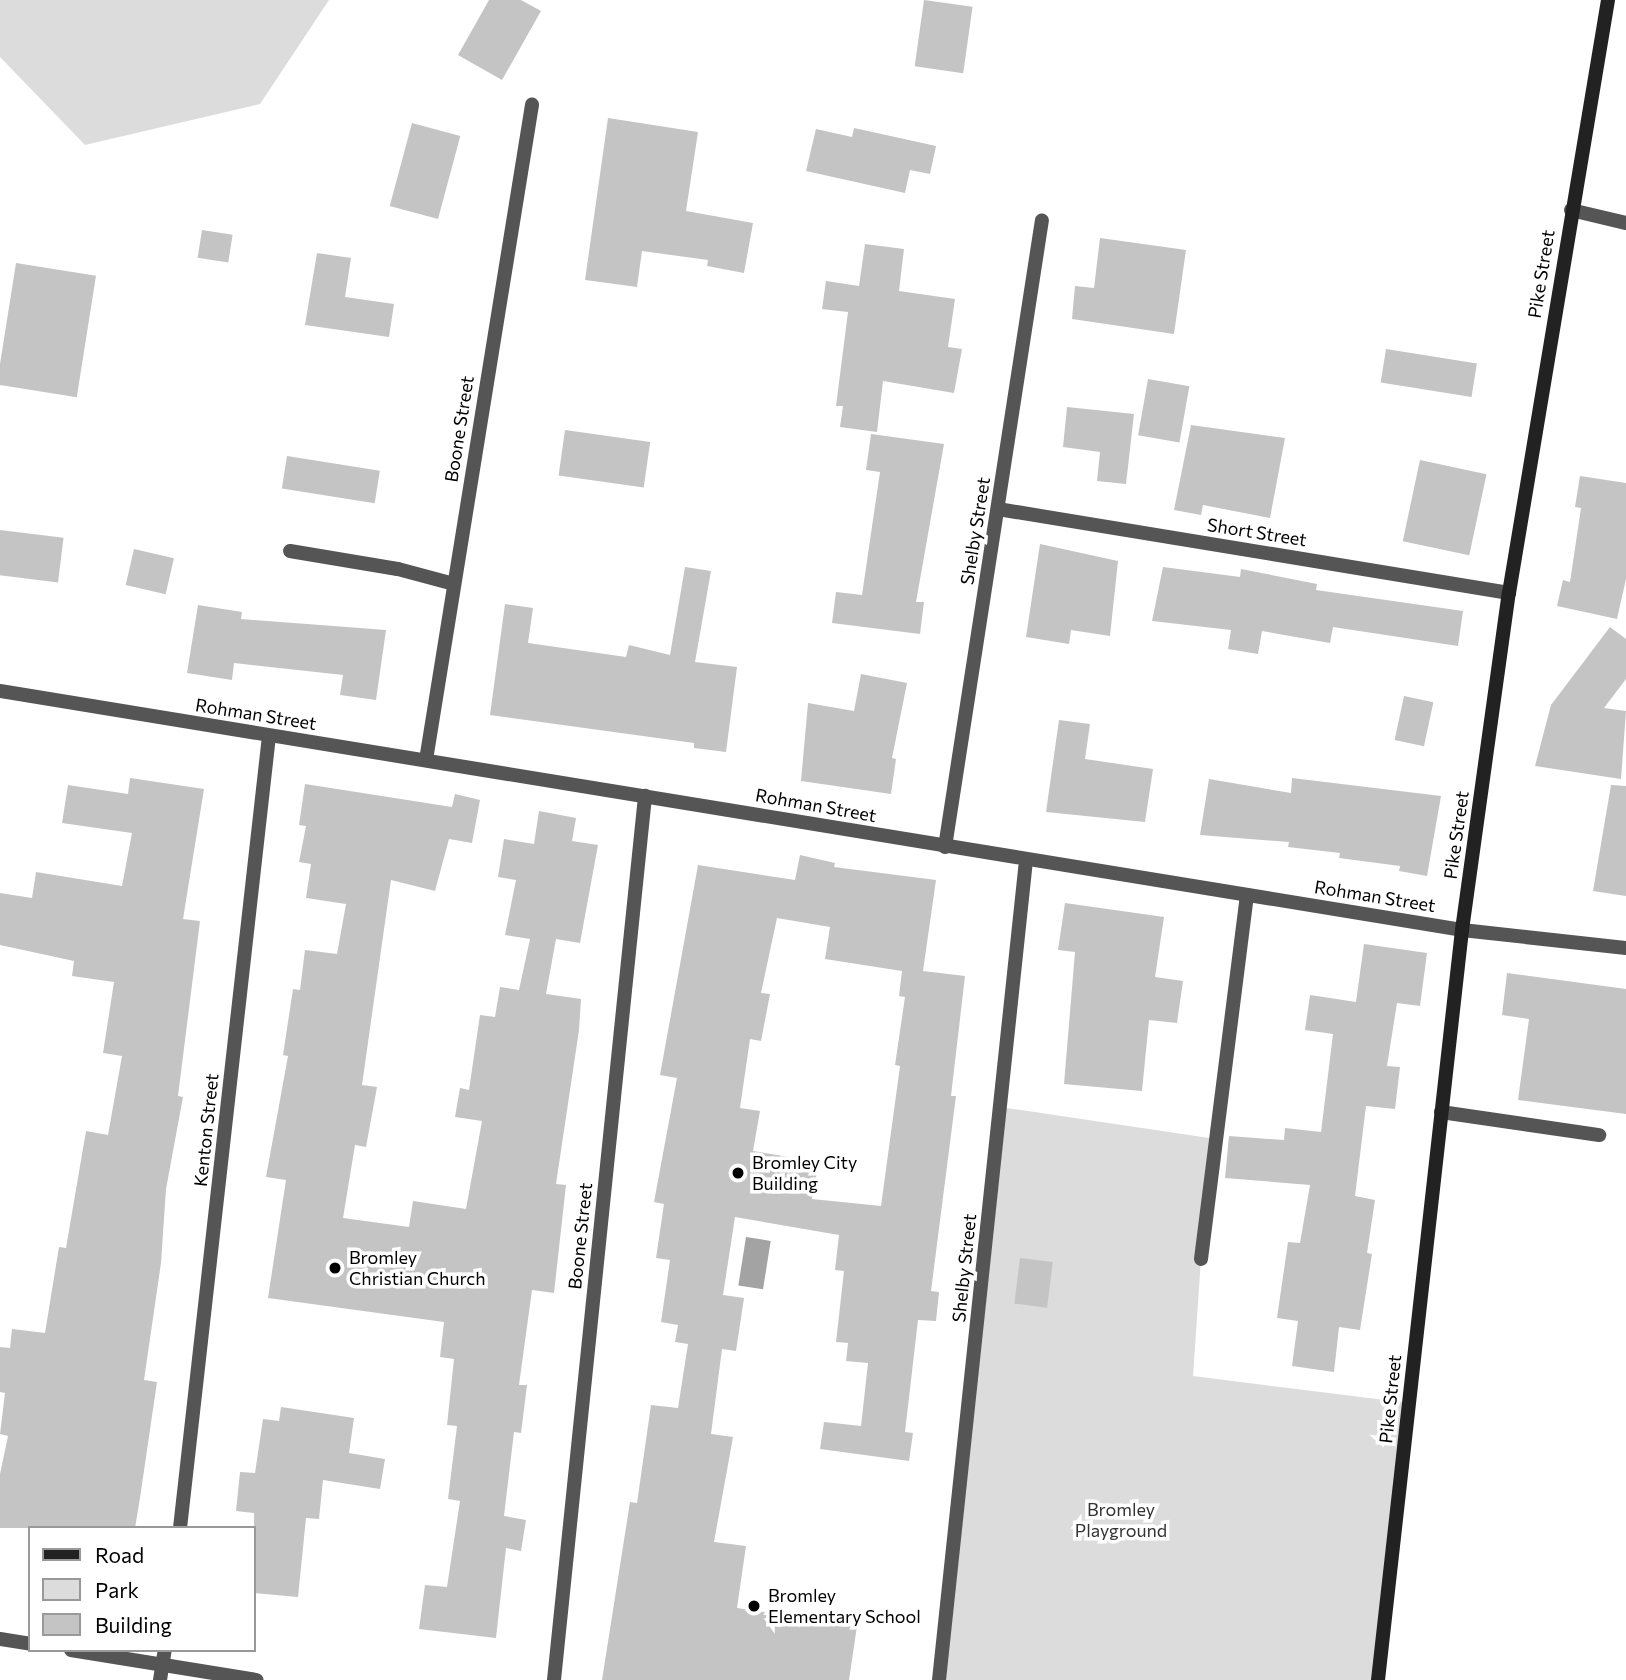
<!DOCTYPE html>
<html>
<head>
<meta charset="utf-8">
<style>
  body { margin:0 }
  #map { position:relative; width:1626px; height:1680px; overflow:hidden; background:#fff; font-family:Commissioner,sans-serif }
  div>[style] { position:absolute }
  .green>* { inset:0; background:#dcdcdc }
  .water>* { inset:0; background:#a3a3a3; transform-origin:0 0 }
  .building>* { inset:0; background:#c4c4c4; transform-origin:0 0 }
  .service>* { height:14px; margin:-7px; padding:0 7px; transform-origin:7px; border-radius:7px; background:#555 }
  .minor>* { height:14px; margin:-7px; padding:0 7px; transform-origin:7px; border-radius:7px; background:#555 }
  .secondary>* { height:14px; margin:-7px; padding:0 7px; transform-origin:7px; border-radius:7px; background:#222 }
  .dots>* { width:19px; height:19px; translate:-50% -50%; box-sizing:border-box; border:4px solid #fff; border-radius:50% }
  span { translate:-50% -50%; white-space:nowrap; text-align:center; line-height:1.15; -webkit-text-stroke:7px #fff; paint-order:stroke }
  .street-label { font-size:18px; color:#000 }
  .poi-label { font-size:18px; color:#000 }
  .left { translate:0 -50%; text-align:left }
  .park-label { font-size:18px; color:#333 }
  .legend { position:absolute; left:28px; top:1526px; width:228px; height:126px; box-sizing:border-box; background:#fff; border:2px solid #999; margin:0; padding:9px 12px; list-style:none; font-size:21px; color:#000 }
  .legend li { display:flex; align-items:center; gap:14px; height:35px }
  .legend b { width:35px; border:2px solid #999 }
</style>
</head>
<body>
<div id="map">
  <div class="green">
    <i style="clip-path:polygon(0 0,329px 0,260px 104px,85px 145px,0 57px)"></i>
    <i style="clip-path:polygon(1000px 1107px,1216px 1139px,1201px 1259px,1193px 1376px,1409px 1403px,1378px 1680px,939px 1680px)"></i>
  </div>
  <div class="water">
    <i style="left:746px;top:1237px;width:25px;height:49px;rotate:9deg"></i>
  </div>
  <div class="building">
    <i style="clip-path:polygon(489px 0,521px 0,541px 11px,502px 80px,458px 55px)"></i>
    <i style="left:924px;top:0;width:49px;height:67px;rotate:8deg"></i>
    <i style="clip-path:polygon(608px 118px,698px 132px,686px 211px,753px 223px,744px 273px,707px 266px,708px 260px,642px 251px,637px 287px,585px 280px)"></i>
    <i style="left:412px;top:123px;width:50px;height:86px;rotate:15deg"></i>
    <i style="clip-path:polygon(854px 128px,936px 146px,930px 174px,910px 170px,905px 193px,806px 171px,816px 129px,852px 137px)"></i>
    <i style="left:202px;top:230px;width:31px;height:28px;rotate:9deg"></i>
    <i style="clip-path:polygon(1100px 238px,1186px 250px,1174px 334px,1072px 319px,1075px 286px,1094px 288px)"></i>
    <i style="clip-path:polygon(865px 244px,904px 249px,899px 291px,955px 299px,948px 347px,962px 349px,954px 393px,883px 381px,877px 432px,840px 427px,843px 406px,836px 406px,848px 312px,822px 309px,826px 281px,859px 286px)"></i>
    <i style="clip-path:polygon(317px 253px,351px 258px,345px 297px,394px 304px,389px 337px,305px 325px)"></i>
    <i style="left:16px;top:263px;width:81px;height:123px;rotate:9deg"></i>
    <i style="left:1386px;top:349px;width:92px;height:34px;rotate:9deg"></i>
    <i style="left:1148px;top:379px;width:42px;height:57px;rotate:10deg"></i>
    <i style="clip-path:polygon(1067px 407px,1134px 414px,1126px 484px,1097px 481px,1100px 452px,1063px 447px)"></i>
    <i style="clip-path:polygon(1191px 425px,1285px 438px,1270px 518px,1203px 505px,1201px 515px,1174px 510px)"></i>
    <i style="left:565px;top:430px;width:86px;height:46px;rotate:8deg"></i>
    <i style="clip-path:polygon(871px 434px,944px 444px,916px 602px,924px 602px,920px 634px,832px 623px,836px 592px,862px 595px,880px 472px,866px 470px)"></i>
    <i style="left:287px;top:456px;width:94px;height:33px;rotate:9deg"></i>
    <i style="left:1420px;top:460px;width:68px;height:83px;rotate:12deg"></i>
    <i style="clip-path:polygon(1580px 476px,1626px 483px,1626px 579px,1617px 619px,1557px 606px,1563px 580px,1570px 582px,1581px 508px,1575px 507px)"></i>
    <i style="left:0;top:530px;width:64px;height:45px;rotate:7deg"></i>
    <i style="clip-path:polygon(1040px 544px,1118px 561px,1110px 636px,1071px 630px,1069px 644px,1026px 637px)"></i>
    <i style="left:134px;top:549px;width:41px;height:37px;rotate:13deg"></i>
    <i style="clip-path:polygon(685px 567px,711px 571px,695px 662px,737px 667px,726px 752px,694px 748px,694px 743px,490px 715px,505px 604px,533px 608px,528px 643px,626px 657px,629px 645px,670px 655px)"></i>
    <i style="clip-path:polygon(1163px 567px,1240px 577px,1241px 569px,1317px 584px,1316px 590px,1463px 611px,1458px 646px,1333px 627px,1330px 643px,1262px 631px,1258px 654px,1228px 649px,1231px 630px,1152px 621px)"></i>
    <i style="clip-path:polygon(198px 605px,242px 612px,241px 619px,386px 630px,376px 700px,340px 695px,343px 675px,234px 663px,232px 680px,187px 673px)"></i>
    <i style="clip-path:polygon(1610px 627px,1626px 639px,1626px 679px,1604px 708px,1626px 711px,1621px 779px,1535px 766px,1551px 705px)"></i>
    <i style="clip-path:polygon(861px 674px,907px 683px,892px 758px,896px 759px,891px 794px,801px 781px,808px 703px,854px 711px)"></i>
    <i style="left:1404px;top:696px;width:30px;height:45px;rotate:12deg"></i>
    <i style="clip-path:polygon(1059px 720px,1090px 724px,1085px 759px,1153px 769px,1145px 822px,1046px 812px)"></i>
    <i style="clip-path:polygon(130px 778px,204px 789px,183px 919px,200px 921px,178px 1096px,183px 1097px,166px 1189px,161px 1263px,144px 1380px,157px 1382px,140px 1498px,135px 1528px,0 1528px,0 1474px,8px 1436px,0 1434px,5px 1393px,0 1392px,0 1347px,10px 1348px,12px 1329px,45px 1333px,59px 1247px,66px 1248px,86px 1131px,108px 1135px,122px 1056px,103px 1053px,114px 982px,72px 976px,74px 961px,0 945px,0 893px,32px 898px,36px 872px,122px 886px,132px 833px,62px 823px,68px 785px,128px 794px)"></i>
    <i style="clip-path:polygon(1292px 778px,1441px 796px,1427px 876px,1399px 871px,1400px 866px,1339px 858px,1340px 853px,1288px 847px,1289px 842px,1200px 835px,1209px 779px,1291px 793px)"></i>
    <i style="clip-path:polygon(305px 784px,452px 807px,455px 794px,480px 800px,472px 843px,449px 839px,435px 891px,391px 880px,362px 1085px,377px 1087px,366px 1147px,355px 1145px,343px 1218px,409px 1227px,413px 1201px,466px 1209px,482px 1121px,455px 1117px,460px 1088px,469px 1090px,480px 1015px,495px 1017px,500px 987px,519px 990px,530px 939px,505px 935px,516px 880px,498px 877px,504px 839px,534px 844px,539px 811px,576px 818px,572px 841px,598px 845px,580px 943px,556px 939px,546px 994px,581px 999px,579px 1030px,556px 1184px,566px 1185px,554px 1293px,532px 1290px,519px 1385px,527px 1385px,521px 1433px,514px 1432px,504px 1516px,526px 1520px,521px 1551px,506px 1548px,496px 1638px,419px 1629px,425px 1585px,447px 1587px,460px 1501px,448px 1499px,457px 1426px,447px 1425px,454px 1359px,440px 1357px,444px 1322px,268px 1298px,286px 1180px,266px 1177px,288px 1056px,283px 1055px,293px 989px,300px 990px,305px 950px,337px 954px,346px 904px,306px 898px,311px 864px,299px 862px,306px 826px,299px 825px)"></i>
    <i style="clip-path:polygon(1611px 785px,1626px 786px,1626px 896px,1593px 891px)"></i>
    <i style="clip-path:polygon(evenodd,800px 855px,835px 863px,834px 867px,936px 880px,923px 971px,965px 976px,951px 1096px,956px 1096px,931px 1291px,939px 1292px,936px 1321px,918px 1320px,905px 1432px,913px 1433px,909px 1461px,820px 1449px,824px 1422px,861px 1426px,868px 1363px,846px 1361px,848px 1343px,836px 1342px,844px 1271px,835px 1270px,839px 1235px,735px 1217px,723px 1295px,744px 1298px,736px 1351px,722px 1349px,711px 1434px,733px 1437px,714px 1542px,746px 1546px,737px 1608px,857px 1626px,849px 1680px,602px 1680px,630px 1502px,637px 1503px,651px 1405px,678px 1408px,688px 1344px,675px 1342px,678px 1325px,661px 1322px,670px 1260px,656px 1258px,664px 1204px,654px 1202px,677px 1078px,660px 1075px,698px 865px,795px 880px,800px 855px,777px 918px,830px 927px,825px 959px,902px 971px,899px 996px,905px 997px,895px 1065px,900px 1066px,881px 1206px,812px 1199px,819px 1162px,753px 1151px,760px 1111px,740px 1108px,750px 1039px,761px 1041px,770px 994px,761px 993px,777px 918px)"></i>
    <i style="clip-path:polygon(1065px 903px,1164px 917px,1155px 977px,1183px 981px,1177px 1023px,1149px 1020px,1142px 1091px,1064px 1084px,1075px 952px,1058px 950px)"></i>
    <i style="clip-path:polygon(1364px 944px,1427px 953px,1420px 1006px,1397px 1003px,1387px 1066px,1400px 1067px,1395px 1109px,1366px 1106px,1355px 1196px,1375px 1200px,1367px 1253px,1372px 1254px,1360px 1330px,1339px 1327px,1334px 1372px,1292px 1366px,1298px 1321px,1277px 1318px,1288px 1242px,1300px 1243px,1310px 1185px,1225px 1178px,1229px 1136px,1284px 1140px,1285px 1128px,1321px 1132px,1333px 1034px,1305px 1030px,1310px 995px,1356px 1002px)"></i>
    <i style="clip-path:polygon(1507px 973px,1626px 989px,1626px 1114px,1518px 1100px,1529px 1019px,1502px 1015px)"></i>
    <i style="left:1020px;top:1258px;width:33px;height:46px;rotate:7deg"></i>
    <i style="clip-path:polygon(281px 1407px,354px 1418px,349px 1453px,385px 1459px,380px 1489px,323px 1480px,319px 1519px,306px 1518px,298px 1597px,254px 1593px,254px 1513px,236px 1511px,240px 1472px,255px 1473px,263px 1419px,279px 1421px)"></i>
  </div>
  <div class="service">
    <i style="left:1571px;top:210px;width:57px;rotate:13.3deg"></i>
    <i style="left:290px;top:551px;width:109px;rotate:9.5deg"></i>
    <i style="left:398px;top:569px;width:58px;rotate:15deg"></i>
    <i style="left:1441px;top:1112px;width:160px;rotate:8.3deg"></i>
    <i style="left:1201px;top:1259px;width:367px;rotate:-82.8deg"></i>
  </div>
  <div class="minor">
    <i style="left:998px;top:509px;width:518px;rotate:9.33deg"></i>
    <i style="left:0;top:691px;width:1481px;rotate:9.28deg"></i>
    <i style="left:1462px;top:930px;width:165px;rotate:6.3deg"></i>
    <i style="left:426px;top:760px;width:664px;rotate:-80.81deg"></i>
    <i style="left:945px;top:847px;width:634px;rotate:-81.21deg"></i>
    <i style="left:180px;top:1528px;width:797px;rotate:-83.59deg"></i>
    <i style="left:0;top:1639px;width:30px;rotate:9deg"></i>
    <i style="left:71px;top:1650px;width:188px;rotate:9.2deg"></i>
    <i style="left:160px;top:1680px;width:30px;rotate:-81deg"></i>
    <i style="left:554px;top:1680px;width:889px;rotate:-84.12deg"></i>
    <i style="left:939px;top:1680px;width:825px;rotate:-83.94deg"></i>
  </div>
  <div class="secondary">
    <i style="left:1378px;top:1680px;width:755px;rotate:-83.61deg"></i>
    <i style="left:1462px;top:930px;width:340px;rotate:-82.1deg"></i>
    <i style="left:1509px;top:593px;width:601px;rotate:-80.52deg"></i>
  </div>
  <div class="dots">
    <i style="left:738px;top:1173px;background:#000"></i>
    <i style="left:335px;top:1268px;background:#000"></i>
    <i style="left:754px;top:1606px;background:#000"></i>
  </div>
  <div class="street-label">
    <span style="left:1541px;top:274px;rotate:-81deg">Pike Street</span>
    <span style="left:459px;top:429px;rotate:-81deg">Boone Street</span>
    <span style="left:975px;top:531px;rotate:-81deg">Shelby Street</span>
    <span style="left:1257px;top:532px;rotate:9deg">Short Street</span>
    <span style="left:256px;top:714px;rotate:9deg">Rohman Street</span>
    <span style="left:816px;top:805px;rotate:10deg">Rohman Street</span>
    <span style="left:1456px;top:835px;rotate:-82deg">Pike Street</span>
    <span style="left:1375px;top:896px;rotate:9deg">Rohman Street</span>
    <span style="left:206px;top:1130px;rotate:-84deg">Kenton Street</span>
    <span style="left:580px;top:1236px;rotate:-84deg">Boone Street</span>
    <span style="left:964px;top:1268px;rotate:-84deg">Shelby Street</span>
    <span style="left:1390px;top:1399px;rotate:-84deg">Pike Street</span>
  </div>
  <div class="poi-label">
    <span class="left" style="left:752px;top:1173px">Bromley City<br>Building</span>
    <span class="left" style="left:349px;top:1268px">Bromley<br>Christian Church</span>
    <span class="left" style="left:768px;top:1606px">Bromley<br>Elementary School</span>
  </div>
  <div class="park-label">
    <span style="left:1121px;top:1520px">Bromley<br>Playground</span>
  </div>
  <ul class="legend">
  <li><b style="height:9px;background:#222"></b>Road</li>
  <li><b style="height:19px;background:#dcdcdc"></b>Park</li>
  <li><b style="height:19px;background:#c4c4c4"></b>Building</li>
  </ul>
</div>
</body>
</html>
